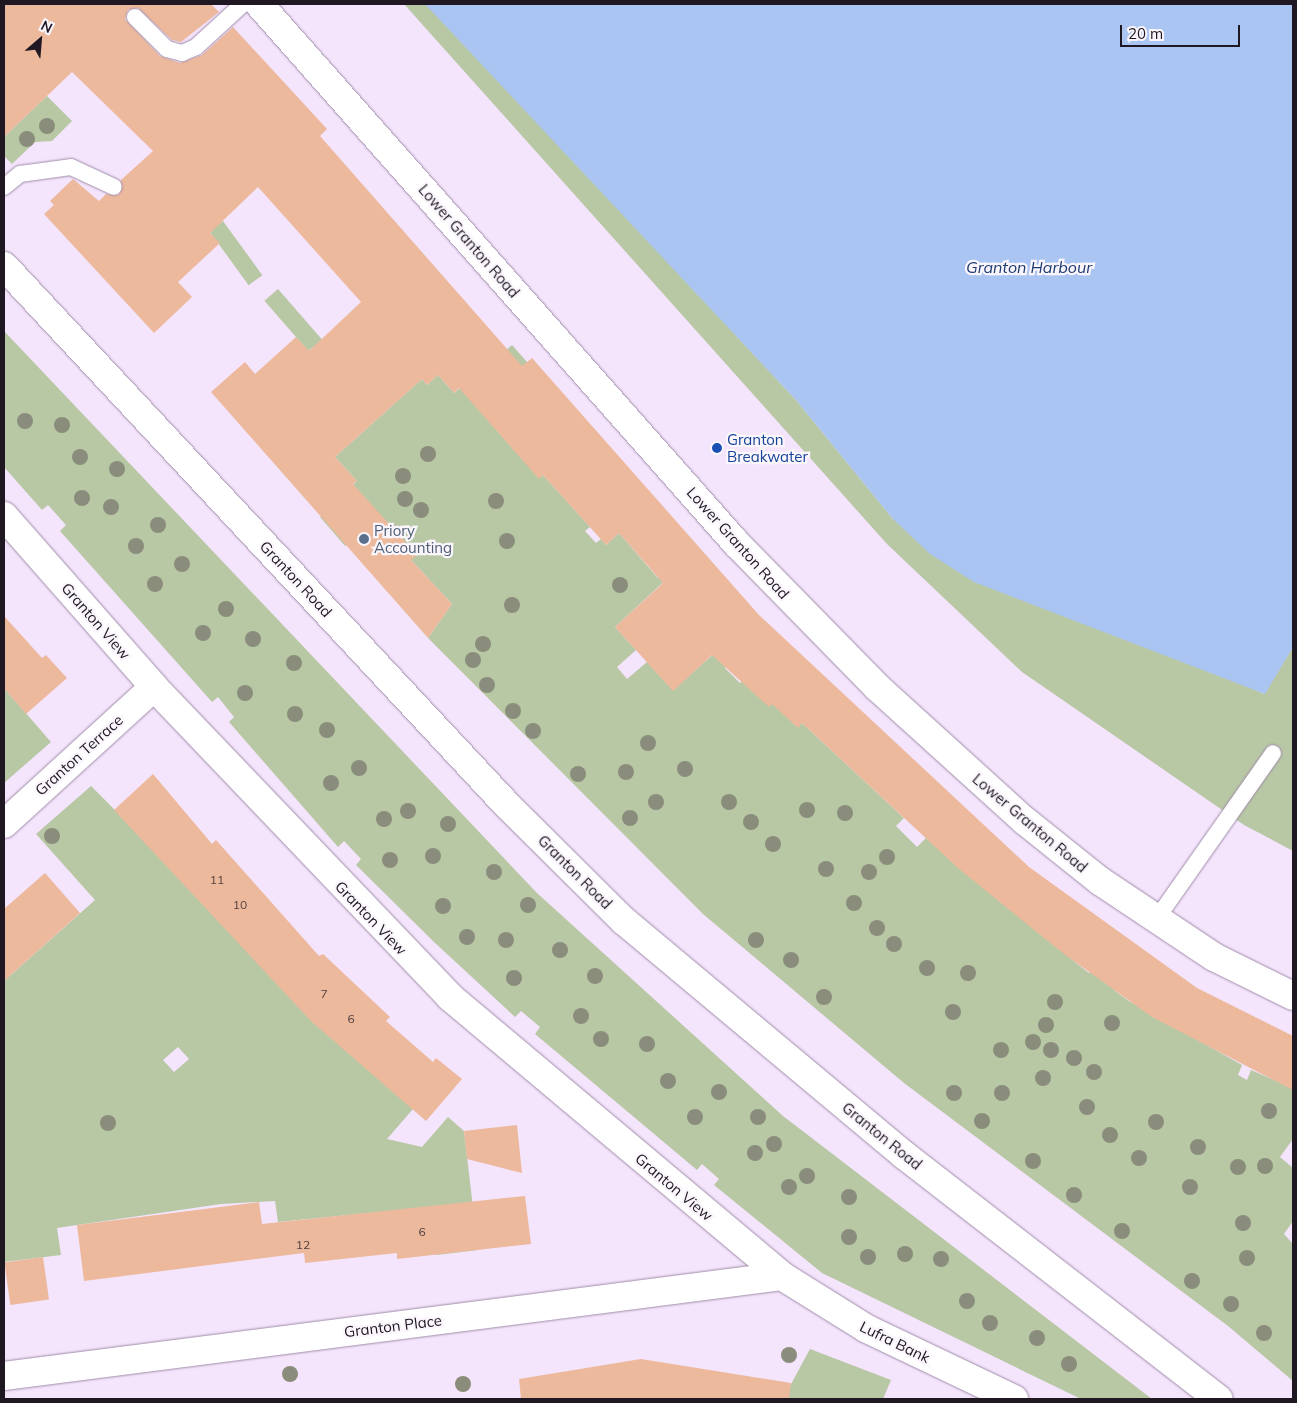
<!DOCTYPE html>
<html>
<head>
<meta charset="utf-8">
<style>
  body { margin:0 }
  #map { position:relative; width:1297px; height:1403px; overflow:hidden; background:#f4e4fc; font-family:Mulish,sans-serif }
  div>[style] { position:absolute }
  .green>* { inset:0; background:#b8c8a5; transform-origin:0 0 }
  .water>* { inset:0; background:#aac5f2 }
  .building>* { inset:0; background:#ecb99d; transform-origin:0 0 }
  .roads { filter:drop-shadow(0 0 1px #a08da9) drop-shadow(0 0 1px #a08da9) }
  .service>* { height:16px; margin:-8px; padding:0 8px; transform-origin:8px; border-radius:8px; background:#fff }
  .minor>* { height:28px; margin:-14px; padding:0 14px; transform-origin:14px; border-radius:14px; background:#fff }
  .primary>* { height:28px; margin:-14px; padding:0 14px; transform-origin:14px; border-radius:14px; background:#fff }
  .trees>* { width:16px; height:16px; margin:-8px; border-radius:50%; background:#8a8d7b }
  .dots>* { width:14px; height:14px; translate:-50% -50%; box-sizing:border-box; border:2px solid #faf6fc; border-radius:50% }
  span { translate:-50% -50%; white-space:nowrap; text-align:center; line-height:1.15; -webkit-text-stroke:4.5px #faf6fc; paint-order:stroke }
  .number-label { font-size:12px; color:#524041 }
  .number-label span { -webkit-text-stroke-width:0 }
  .street-label { font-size:15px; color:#1f1822 }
  .transit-label { font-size:15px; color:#164399 }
  .left { translate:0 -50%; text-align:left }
  .service-label { font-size:15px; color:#4e5e75 }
  .water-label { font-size:16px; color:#1d3c72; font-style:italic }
  .frame { position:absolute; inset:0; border:5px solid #1f1822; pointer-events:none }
  .north { position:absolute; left:15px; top:15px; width:50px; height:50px; -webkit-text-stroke:4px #faf6fc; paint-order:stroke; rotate:27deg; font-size:14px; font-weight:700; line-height:20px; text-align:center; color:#1f1822 }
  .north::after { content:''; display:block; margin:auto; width:18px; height:22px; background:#1f1822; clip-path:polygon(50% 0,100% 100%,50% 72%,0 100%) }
  .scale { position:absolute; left:1120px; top:25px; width:120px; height:22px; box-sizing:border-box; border:2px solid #1f1822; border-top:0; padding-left:6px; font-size:15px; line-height:18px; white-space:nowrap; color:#1f1822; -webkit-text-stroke:4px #faf6fc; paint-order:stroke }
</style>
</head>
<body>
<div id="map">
  <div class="green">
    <i style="clip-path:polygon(404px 4px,1293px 4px,623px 214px,796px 400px,893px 519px,1264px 694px,1293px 647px,1293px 851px,1244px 825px,1022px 672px,887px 544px)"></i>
    <i style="clip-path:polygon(47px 96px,72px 121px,52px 141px,35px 142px,12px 164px,4px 156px,4px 137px)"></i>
    <i style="left:223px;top:221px;width:67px;height:17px;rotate:54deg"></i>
    <i style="left:278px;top:289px;width:67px;height:18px;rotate:49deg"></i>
    <i style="clip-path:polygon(4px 331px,537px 893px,783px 1116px,1152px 1399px,1081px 1399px,822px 1273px,714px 1185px,719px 1179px,702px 1164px,697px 1170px,535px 1034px,540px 1027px,521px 1011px,515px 1017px,434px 942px,356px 865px,361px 859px,344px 841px,338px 847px,229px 722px,234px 717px,218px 697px,212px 702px,60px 531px,66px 525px,48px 505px,42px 510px,4px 467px)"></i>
    <i style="clip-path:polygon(512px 345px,527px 362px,539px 478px,543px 475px,590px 527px,585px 531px,596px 543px,601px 539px,606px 545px,619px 533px,658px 578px,667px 571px,671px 575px,615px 627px,636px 650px,617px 667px,627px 679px,647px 662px,673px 690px,717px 651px,734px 658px,725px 668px,740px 683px,750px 673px,798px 727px,802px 723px,904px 818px,896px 826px,917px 847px,926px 838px,1075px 962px,1089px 973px,1096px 965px,1121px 982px,1115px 991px,1129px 1001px,1242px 1065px,1238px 1075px,1247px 1080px,1251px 1070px,1293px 1088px,1293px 1139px,1280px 1157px,1293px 1168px,1293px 1221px,1284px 1234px,1293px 1244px,1293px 1381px,1228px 1326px,904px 1083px,703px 914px,428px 638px,452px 604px,411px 560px,351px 540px,345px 546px,320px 517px,357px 481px,335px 457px,422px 379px,427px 385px,438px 375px,454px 393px)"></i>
    <i style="clip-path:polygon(4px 688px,51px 742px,4px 783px)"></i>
    <i style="clip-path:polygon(evenodd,91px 786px,413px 1109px,387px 1139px,422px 1147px,448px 1117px,464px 1131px,478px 1250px,436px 1255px,429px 1207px,278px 1222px,275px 1201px,221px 1204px,57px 1228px,61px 1255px,4px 1262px,4px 981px,95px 900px,36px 834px,91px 786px,178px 1047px,189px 1059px,174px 1072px,163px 1060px,178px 1047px)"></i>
    <i style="clip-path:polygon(810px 1349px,891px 1380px,883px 1399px,783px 1399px)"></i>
  </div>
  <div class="water">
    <i style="clip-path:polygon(425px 4px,1293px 4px,1293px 647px,1265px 694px,974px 582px,930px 554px,893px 519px,796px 400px)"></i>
  </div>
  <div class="building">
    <i style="clip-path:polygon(4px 4px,211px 4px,219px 12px,181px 42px,172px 40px,138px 8px,128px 10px,125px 19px,160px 56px,180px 63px,202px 55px,233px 27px,327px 129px,320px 136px,522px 366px,532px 358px,759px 615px,1029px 867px,1197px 988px,1293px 1036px,1293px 1090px,1152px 1017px,1064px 954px,959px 869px,802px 723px,798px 728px,772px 704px,769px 707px,712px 655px,673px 691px,615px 627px,663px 583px,619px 533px,606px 545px,543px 475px,539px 479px,459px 388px,454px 393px,438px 375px,427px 385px,422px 379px,335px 457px,357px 481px,353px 484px,417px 555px,411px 560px,452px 604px,428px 638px,211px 392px,245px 362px,255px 374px,296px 337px,309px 351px,361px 302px,258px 187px,210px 233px,220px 243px,178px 282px,192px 297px,154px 333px,44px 214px,54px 205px,50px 201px,73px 179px,99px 201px,106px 194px,119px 195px,121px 180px,153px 151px,72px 72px,4px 137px)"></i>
    <i style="clip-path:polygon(4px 616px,42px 658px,46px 655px,67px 678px,26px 714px,4px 688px)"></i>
    <i style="clip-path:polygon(153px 774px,212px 844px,216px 840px,319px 956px,323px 954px,390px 1017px,386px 1021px,433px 1062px,436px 1058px,462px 1079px,426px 1121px,312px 1022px,114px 810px)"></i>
    <i style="clip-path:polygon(45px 873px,80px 913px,4px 981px,4px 909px)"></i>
    <i style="clip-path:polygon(517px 1125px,522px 1173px,467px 1159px,464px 1131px)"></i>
    <i style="clip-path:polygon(525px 1196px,531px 1244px,397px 1259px,397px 1253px,305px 1263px,304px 1253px,84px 1281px,77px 1225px,259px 1202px,262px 1224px)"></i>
    <i style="left:43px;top:1257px;width:43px;height:39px;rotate:82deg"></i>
    <i style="clip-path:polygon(641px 1359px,791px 1383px,789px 1399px,521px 1399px,519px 1379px)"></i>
  </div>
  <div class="roads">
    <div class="service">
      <i style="left:135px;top:17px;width:45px;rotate:45deg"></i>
      <i style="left:167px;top:49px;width:16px;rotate:15deg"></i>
      <i style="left:182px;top:53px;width:15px;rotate:-23deg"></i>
      <i style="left:196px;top:47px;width:64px;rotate:-42.5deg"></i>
      <i style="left:4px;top:187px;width:21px;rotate:-39deg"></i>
      <i style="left:20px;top:174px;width:51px;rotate:-7.8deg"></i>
      <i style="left:71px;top:167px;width:47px;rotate:24.9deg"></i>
      <i style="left:1155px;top:921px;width:205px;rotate:-54.9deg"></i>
    </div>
    <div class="minor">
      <i style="left:4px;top:516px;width:227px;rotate:48.7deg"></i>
      <i style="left:154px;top:687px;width:429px;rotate:46.3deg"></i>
      <i style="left:450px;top:997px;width:434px;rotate:40deg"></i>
      <i style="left:782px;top:1276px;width:100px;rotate:31.9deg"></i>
      <i style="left:867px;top:1329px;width:163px;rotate:25.5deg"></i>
      <i style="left:4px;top:824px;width:203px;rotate:-42.4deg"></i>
      <i style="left:4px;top:1376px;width:784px;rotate:-7.32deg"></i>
    </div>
    <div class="primary">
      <i style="left:259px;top:4px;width:721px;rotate:48.49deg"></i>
      <i style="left:737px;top:544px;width:200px;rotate:45.6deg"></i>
      <i style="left:877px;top:687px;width:200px;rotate:42.2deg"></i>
      <i style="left:1025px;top:821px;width:96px;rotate:38.7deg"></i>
      <i style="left:1100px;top:881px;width:137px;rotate:33.7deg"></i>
      <i style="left:1214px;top:957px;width:88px;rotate:26.3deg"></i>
      <i style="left:4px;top:266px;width:737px;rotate:46.98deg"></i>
      <i style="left:507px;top:805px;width:165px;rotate:44.8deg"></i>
      <i style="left:624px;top:921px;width:365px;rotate:39.9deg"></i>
      <i style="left:904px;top:1155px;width:398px;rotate:37.8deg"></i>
    </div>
  </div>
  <div class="trees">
    <i style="left:47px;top:126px"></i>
    <i style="left:27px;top:139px"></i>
    <i style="left:25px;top:421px"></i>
    <i style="left:62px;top:425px"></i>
    <i style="left:428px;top:454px"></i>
    <i style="left:80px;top:457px"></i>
    <i style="left:117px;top:469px"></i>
    <i style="left:403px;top:476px"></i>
    <i style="left:82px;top:498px"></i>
    <i style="left:405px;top:499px"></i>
    <i style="left:496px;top:501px"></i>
    <i style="left:111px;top:507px"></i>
    <i style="left:421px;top:510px"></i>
    <i style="left:158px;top:525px"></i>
    <i style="left:507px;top:541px"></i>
    <i style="left:136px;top:546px"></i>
    <i style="left:182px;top:564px"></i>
    <i style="left:155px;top:584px"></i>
    <i style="left:620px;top:585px"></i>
    <i style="left:512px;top:605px"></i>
    <i style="left:226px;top:609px"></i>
    <i style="left:203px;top:633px"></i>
    <i style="left:253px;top:639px"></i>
    <i style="left:483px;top:644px"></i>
    <i style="left:473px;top:660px"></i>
    <i style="left:294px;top:663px"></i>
    <i style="left:487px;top:685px"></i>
    <i style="left:245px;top:693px"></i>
    <i style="left:513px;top:711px"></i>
    <i style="left:295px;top:714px"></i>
    <i style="left:327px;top:730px"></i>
    <i style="left:533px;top:731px"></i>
    <i style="left:648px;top:743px"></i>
    <i style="left:359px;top:768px"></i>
    <i style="left:685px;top:769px"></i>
    <i style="left:626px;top:772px"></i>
    <i style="left:578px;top:774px"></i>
    <i style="left:331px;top:783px"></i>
    <i style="left:656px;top:802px"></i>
    <i style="left:729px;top:802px"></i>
    <i style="left:807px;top:810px"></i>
    <i style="left:408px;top:811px"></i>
    <i style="left:845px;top:813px"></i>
    <i style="left:630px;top:818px"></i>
    <i style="left:384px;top:819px"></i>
    <i style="left:751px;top:822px"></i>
    <i style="left:448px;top:824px"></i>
    <i style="left:52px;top:836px"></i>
    <i style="left:773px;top:844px"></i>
    <i style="left:433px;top:856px"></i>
    <i style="left:887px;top:857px"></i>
    <i style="left:390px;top:860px"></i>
    <i style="left:826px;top:869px"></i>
    <i style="left:494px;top:872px"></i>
    <i style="left:869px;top:872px"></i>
    <i style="left:854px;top:903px"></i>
    <i style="left:528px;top:905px"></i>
    <i style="left:443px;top:906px"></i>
    <i style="left:877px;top:928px"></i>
    <i style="left:467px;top:937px"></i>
    <i style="left:506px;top:940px"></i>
    <i style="left:756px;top:940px"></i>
    <i style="left:894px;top:944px"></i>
    <i style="left:560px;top:950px"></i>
    <i style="left:791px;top:960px"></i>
    <i style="left:927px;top:968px"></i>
    <i style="left:968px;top:973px"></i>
    <i style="left:595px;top:976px"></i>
    <i style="left:514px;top:978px"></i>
    <i style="left:824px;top:997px"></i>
    <i style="left:1055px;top:1002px"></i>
    <i style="left:953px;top:1012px"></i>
    <i style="left:581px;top:1016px"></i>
    <i style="left:1112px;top:1023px"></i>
    <i style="left:1046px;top:1025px"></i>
    <i style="left:601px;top:1039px"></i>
    <i style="left:1033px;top:1042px"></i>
    <i style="left:647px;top:1044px"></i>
    <i style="left:1001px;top:1050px"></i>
    <i style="left:1051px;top:1050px"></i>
    <i style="left:1074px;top:1058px"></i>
    <i style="left:1094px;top:1072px"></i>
    <i style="left:1043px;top:1078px"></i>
    <i style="left:668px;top:1081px"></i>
    <i style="left:719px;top:1092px"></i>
    <i style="left:954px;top:1093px"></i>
    <i style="left:1002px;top:1093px"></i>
    <i style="left:1087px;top:1107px"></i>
    <i style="left:1269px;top:1111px"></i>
    <i style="left:695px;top:1117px"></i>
    <i style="left:758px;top:1117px"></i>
    <i style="left:982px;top:1121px"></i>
    <i style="left:1156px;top:1122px"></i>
    <i style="left:108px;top:1123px"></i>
    <i style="left:1110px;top:1135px"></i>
    <i style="left:774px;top:1144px"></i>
    <i style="left:1198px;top:1147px"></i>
    <i style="left:755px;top:1153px"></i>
    <i style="left:1139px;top:1158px"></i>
    <i style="left:1033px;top:1161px"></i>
    <i style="left:1265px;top:1166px"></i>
    <i style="left:1238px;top:1167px"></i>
    <i style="left:807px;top:1176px"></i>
    <i style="left:789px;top:1187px"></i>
    <i style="left:1190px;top:1187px"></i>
    <i style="left:1074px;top:1195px"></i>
    <i style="left:849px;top:1197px"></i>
    <i style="left:1243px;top:1223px"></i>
    <i style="left:1122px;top:1231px"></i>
    <i style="left:849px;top:1237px"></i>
    <i style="left:905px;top:1254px"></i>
    <i style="left:868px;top:1257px"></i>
    <i style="left:1247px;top:1258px"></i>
    <i style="left:941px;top:1259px"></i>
    <i style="left:1192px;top:1281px"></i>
    <i style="left:967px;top:1301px"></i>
    <i style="left:1231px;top:1304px"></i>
    <i style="left:990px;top:1323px"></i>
    <i style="left:1264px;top:1333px"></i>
    <i style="left:1037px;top:1338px"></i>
    <i style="left:789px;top:1355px"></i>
    <i style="left:1069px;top:1364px"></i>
    <i style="left:290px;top:1374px"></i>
    <i style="left:463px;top:1384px"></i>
  </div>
  <div class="dots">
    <i style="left:717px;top:448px;background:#1a4fb4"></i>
    <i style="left:364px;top:539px;background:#5c6f8a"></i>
  </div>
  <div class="number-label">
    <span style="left:217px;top:880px">11</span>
    <span style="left:240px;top:905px">10</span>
    <span style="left:324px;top:994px">7</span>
    <span style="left:351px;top:1019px">6</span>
    <span style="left:422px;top:1232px">6</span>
    <span style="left:303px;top:1245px">12</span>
  </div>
  <div class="street-label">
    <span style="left:469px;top:241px;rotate:49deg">Lower Granton Road</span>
    <span style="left:738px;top:543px;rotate:48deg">Lower Granton Road</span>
    <span style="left:296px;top:579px;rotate:47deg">Granton Road</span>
    <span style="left:96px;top:621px;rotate:49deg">Granton View</span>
    <span style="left:79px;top:755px;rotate:-42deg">Granton Terrace</span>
    <span style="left:1030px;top:823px;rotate:40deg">Lower Granton Road</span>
    <span style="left:575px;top:872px;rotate:45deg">Granton Road</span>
    <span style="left:371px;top:918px;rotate:46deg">Granton View</span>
    <span style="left:882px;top:1136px;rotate:39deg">Granton Road</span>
    <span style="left:674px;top:1187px;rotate:40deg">Granton View</span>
    <span style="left:393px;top:1326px;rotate:-7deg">Granton Place</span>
    <span style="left:895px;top:1342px;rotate:26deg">Lufra Bank</span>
  </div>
  <div class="transit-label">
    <span class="left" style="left:727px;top:448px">Granton<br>Breakwater</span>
  </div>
  <div class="service-label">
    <span class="left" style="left:374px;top:539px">Priory<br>Accounting</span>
  </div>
  <div class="water-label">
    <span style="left:1029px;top:267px">Granton Harbour</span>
  </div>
  <div class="frame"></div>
  <div class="north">N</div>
  <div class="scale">20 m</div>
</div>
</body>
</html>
